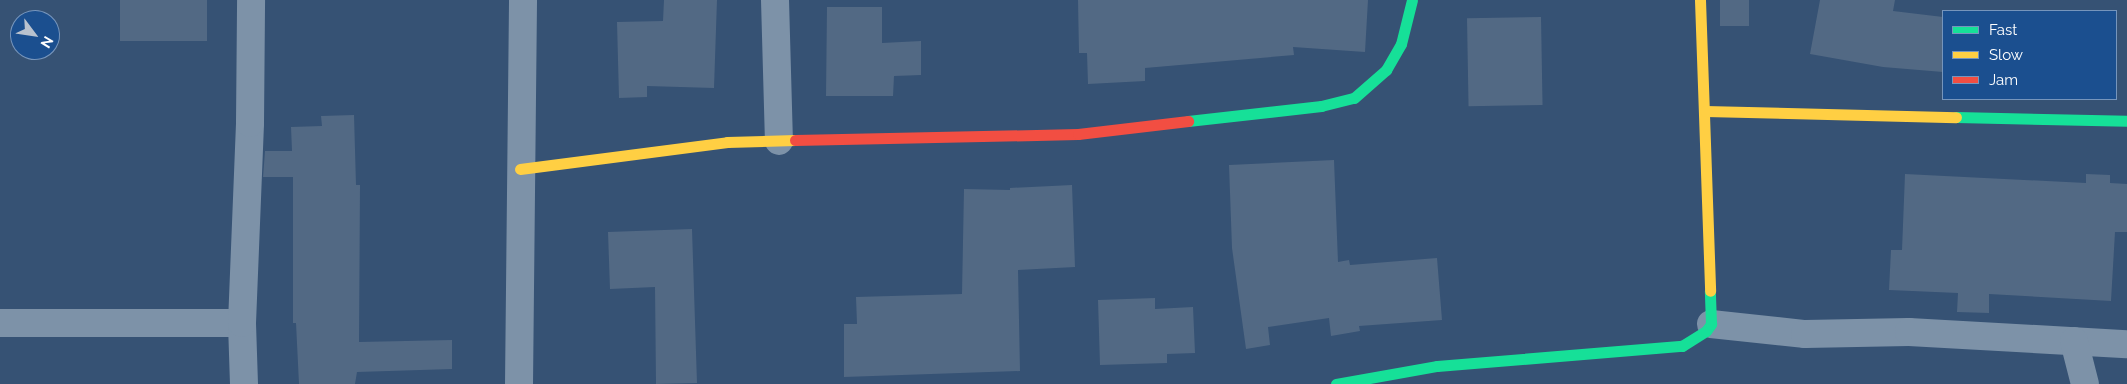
<!DOCTYPE html>
<html>
<head>
<meta charset="utf-8">
<style>
  body { margin:0 }
  #map { position:relative; width:2127px; height:384px; overflow:hidden; background:#365274; font-family:Raleway,sans-serif }
  div>[style] { position:absolute }
  .building>* { inset:0; background:#526984; transform-origin:0 0 }
  .street>* { height:28px; margin:-14px; padding:0 14px; transform-origin:14px; border-radius:14px; background:#7d92a8 }
  .fast>* { height:11px; margin:-5.5px; padding:0 5.5px; transform-origin:5.5px; border-radius:5.5px; background:#16e098 }
  .slow>* { height:11px; margin:-5.5px; padding:0 5.5px; transform-origin:5.5px; border-radius:5.5px; background:#ffcf43 }
  .jam>* { height:11px; margin:-5.5px; padding:0 5.5px; transform-origin:5.5px; border-radius:5.5px; background:#f24e42 }
  span { translate:-50% -50%; white-space:nowrap; text-align:center; line-height:1.15; -webkit-text-stroke:5px #1b4f8f; paint-order:stroke }
  .legend { position:absolute; left:1942px; top:10px; width:175px; height:90px; box-sizing:border-box; background:#1b4f8f; border:1px solid #7695bc; margin:0; padding:6px 9px; list-style:none; font-size:15px; color:#fff }
  .legend li { display:flex; align-items:center; gap:10px; height:25px }
  .legend b { width:25px; border:1px solid #7695bc }
  .north { position:absolute; left:10px; top:10px; width:50px; height:50px; box-sizing:border-box; background:#1b4f8f; border:1px solid #7695bc; border-radius:50%; rotate:121deg; font-size:14px; font-weight:700; line-height:20px; text-align:center; color:#fff }
  .north::after { content:''; display:block; margin:auto; width:18px; height:22px; background:#b9c2ce; clip-path:polygon(50% 0,100% 100%,50% 72%,0 100%) }
</style>
</head>
<body>
<div id="map">
  <div class="building">
    <i style="left:120px;top:0;width:87px;height:41px"></i>
    <i style="clip-path:polygon(664px 0,717px 0,714px 88px,647px 86px,647px 97px,619px 98px,617px 22px,663px 21px)"></i>
    <i style="clip-path:polygon(1078px 0,1368px 0,1365px 52px,1293px 47px,1294px 55px,1145px 68px,1145px 81px,1088px 84px,1087px 53px,1079px 53px)"></i>
    <i style="left:1720px;top:0;width:29px;height:26px"></i>
    <i style="clip-path:polygon(1820px 0,1895px 0,1893px 11px,1943px 17px,1943px 72px,1883px 67px,1810px 54px)"></i>
    <i style="clip-path:polygon(827px 7px,882px 7px,882px 43px,921px 41px,921px 75px,894px 76px,893px 96px,826px 96px)"></i>
    <i style="left:1541px;top:17px;width:88px;height:74px;rotate:89deg"></i>
    <i style="clip-path:polygon(354px 115px,356px 185px,360px 185px,359px 342px,452px 340px,452px 369px,357px 372px,355px 384px,299px 384px,296px 323px,293px 323px,293px 177px,263px 177px,265px 151px,292px 151px,291px 127px,322px 126px,321px 116px)"></i>
    <i style="clip-path:polygon(1334px 160px,1338px 262px,1349px 260px,1350px 265px,1437px 258px,1442px 320px,1359px 326px,1360px 331px,1331px 336px,1329px 318px,1268px 327px,1270px 345px,1246px 349px,1232px 248px,1229px 165px)"></i>
    <i style="clip-path:polygon(1905px 174px,2086px 183px,2086px 174px,2110px 175px,2110px 183px,2127px 184px,2127px 232px,2115px 232px,2111px 301px,1989px 294px,1989px 313px,1957px 312px,1958px 293px,1889px 290px,1891px 250px,1902px 250px)"></i>
    <i style="clip-path:polygon(1072px 185px,1075px 267px,1018px 270px,1020px 371px,844px 377px,844px 324px,857px 324px,856px 297px,962px 294px,964px 189px,1010px 190px,1010px 188px)"></i>
    <i style="clip-path:polygon(692px 229px,697px 383px,656px 384px,655px 287px,610px 289px,608px 232px)"></i>
    <i style="clip-path:polygon(1155px 298px,1155px 309px,1193px 307px,1195px 353px,1167px 354px,1167px 363px,1100px 365px,1098px 300px)"></i>
  </div>
  <div class="street">
    <i style="left:775px;top:0;width:141px;rotate:88.4deg"></i>
    <i style="left:0;top:323px;width:242px"></i>
    <i style="left:1711px;top:324px;width:95px;rotate:6.1deg"></i>
    <i style="left:1805px;top:334px;width:104px;rotate:-1.1deg"></i>
    <i style="left:1909px;top:332px;width:218px;rotate:3.2deg"></i>
    <i style="left:2074px;top:341px;width:44px;rotate:75.7deg"></i>
    <i style="left:244px;top:384px;width:61px;rotate:-91.9deg"></i>
    <i style="left:242px;top:323px;width:200px;rotate:-87.7deg"></i>
    <i style="left:250px;top:123px;width:123px;rotate:-89.5deg"></i>
    <i style="left:519px;top:384px;width:384px;rotate:-89.4deg"></i>
  </div>
  <div class="fast">
    <i style="left:1956px;top:117px;width:171px;rotate:1.3deg"></i>
    <i style="left:1188px;top:121px;width:134px;rotate:-6.4deg"></i>
    <i style="left:1321px;top:106px;width:34px;rotate:-14deg"></i>
    <i style="left:1354px;top:98px;width:43px;rotate:-41.2deg"></i>
    <i style="left:1386px;top:70px;width:30px;rotate:-60deg"></i>
    <i style="left:1401px;top:44px;width:45px;rotate:-76deg"></i>
    <i style="left:1336px;top:384px;width:103px;rotate:-10.1deg"></i>
    <i style="left:1437px;top:366px;width:246px;rotate:-4.7deg"></i>
    <i style="left:1682px;top:346px;width:28px;rotate:-32deg"></i>
    <i style="left:1706px;top:331px;width:9px;rotate:-54deg"></i>
    <i style="left:1711px;top:324px;width:33px;rotate:-92deg"></i>
  </div>
  <div class="slow">
    <i style="left:1700px;top:0;width:291px;rotate:88deg"></i>
    <i style="left:1705px;top:111px;width:251px;rotate:1.4deg"></i>
    <i style="left:520px;top:169px;width:209px;rotate:-7.4deg"></i>
    <i style="left:727px;top:142px;width:68px;rotate:-1.7deg"></i>
  </div>
  <div class="jam">
    <i style="left:795px;top:140px;width:283px;rotate:-1.2deg"></i>
    <i style="left:1078px;top:134px;width:111px;rotate:-6.7deg"></i>
  </div>
  <ul class="legend">
  <li><b style="height:6px;background:#16e098"></b>Fast</li>
  <li><b style="height:6px;background:#ffcf43"></b>Slow</li>
  <li><b style="height:6px;background:#f24e42"></b>Jam</li>
  </ul>
  <div class="north">N</div>
</div>
</body>
</html>
